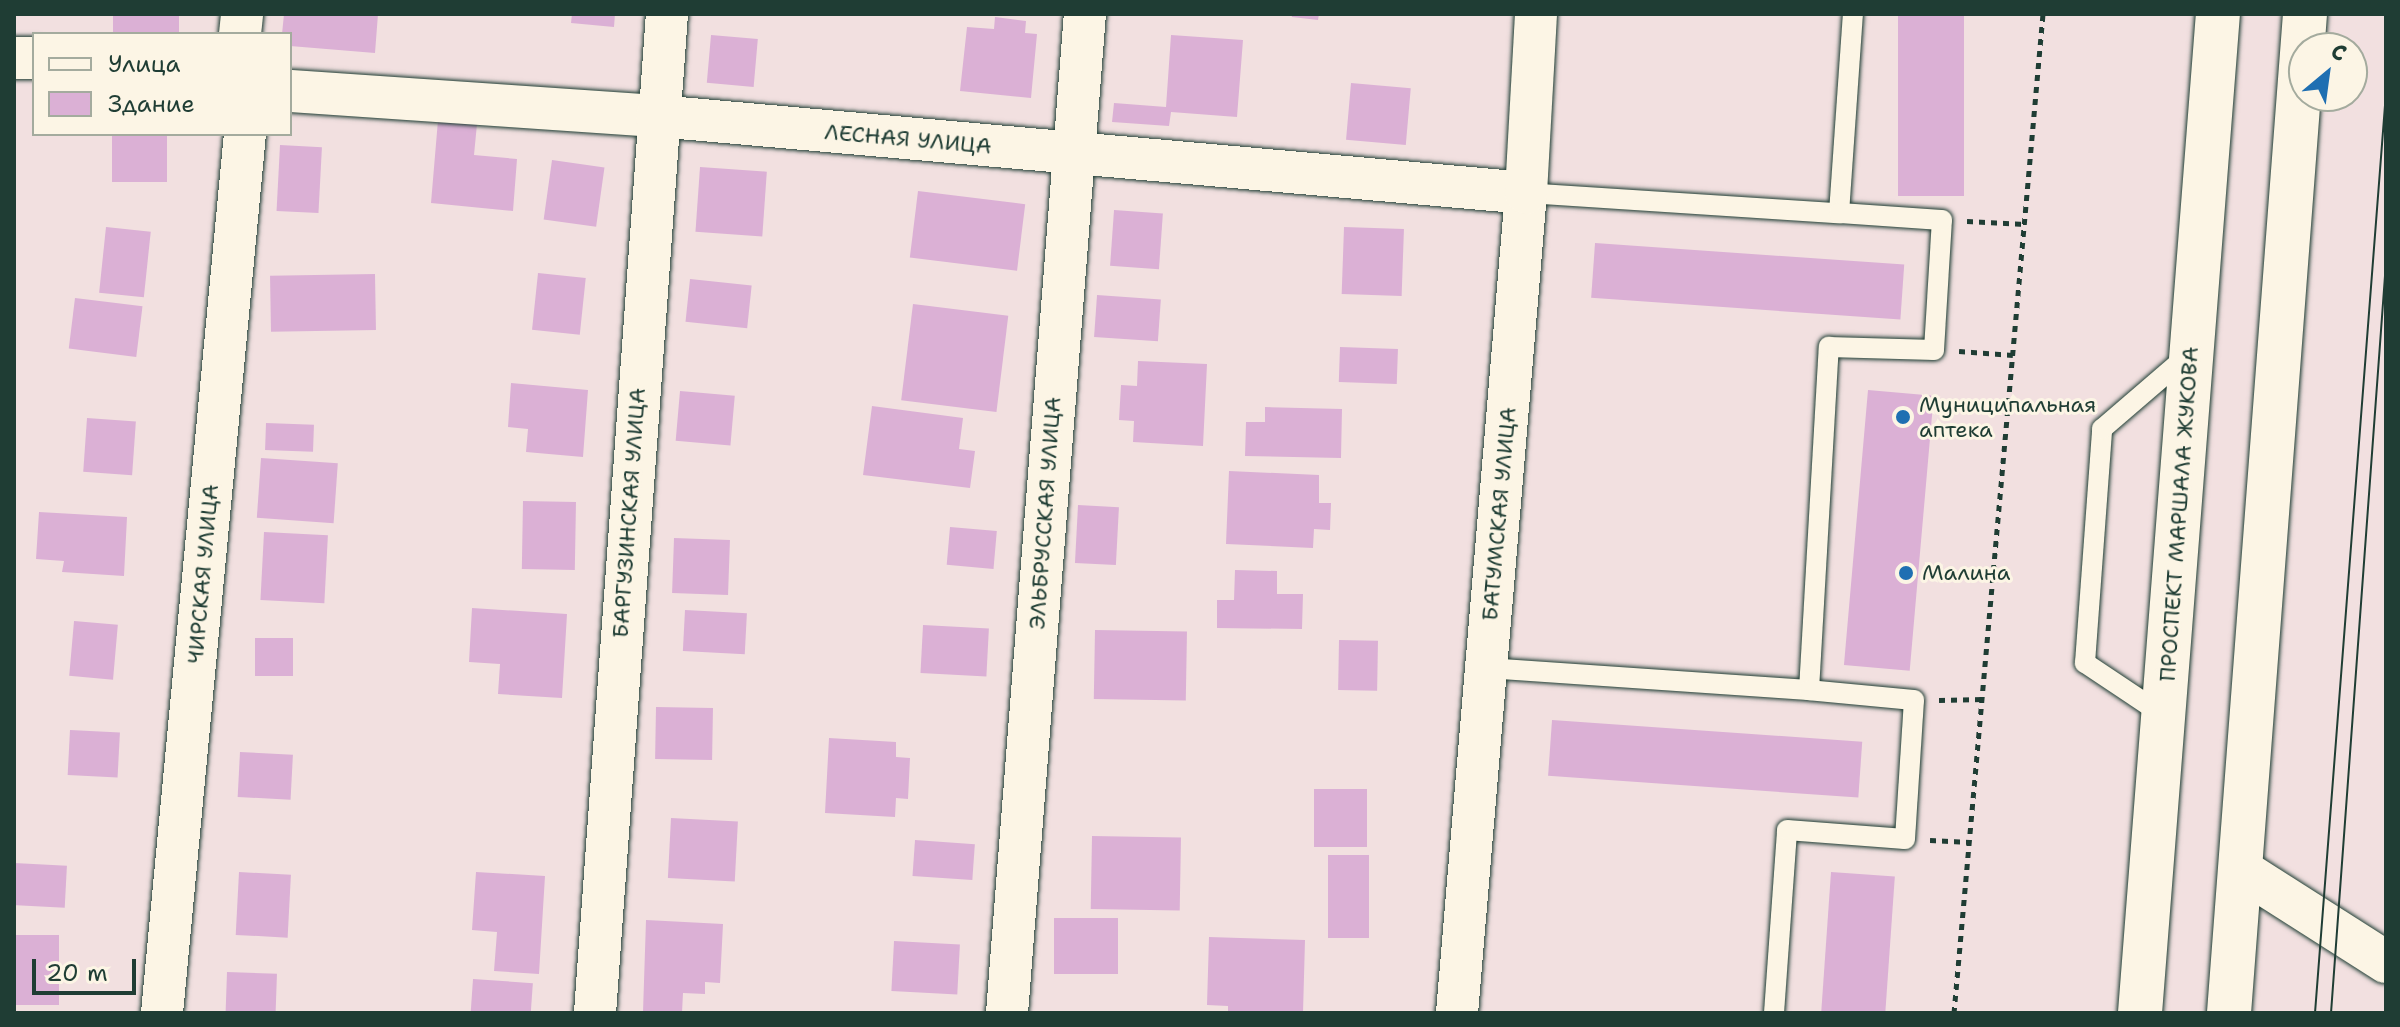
<!DOCTYPE html>
<html>
<head>
<meta charset="utf-8">
<style>
  body { margin:0 }
  #map { position:relative; width:2400px; height:1027px; overflow:hidden; background:#f2e0e0; font-family:"Shantell Sans",sans-serif }
  div>[style] { position:absolute }
  .building>* { inset:0; background:#dbb0d5; transform-origin:0 0 }
  .path>* { height:5px; margin-top:-2.5px; transform-origin:0; background:repeating-linear-gradient(90deg,#1f3d34 0 6px,transparent 0 12px) }
  .roads { filter:drop-shadow(0 0 2px #1f3d34) drop-shadow(0 0 2px #1f3d34) }
  .lane>* { height:20px; margin:-10px; padding:0 10px; transform-origin:10px; border-radius:10px; background:#fcf5e5 }
  .street>* { height:42px; margin:-21px; padding:0 21px; transform-origin:21px; border-radius:21px; background:#fcf5e5 }
  .highway>* { height:44px; margin:-22px; padding:0 22px; transform-origin:22px; border-radius:22px; background:#fcf5e5 }
  .tram>* { height:2px; margin:-1px; padding:0 1px; transform-origin:1px; border-radius:1px; background:#1f3d34 }
  .dots>* { width:22px; height:22px; translate:-50% -50%; box-sizing:border-box; border:4px solid #fcf5e5; border-radius:50% }
  span { translate:-50% -50%; white-space:nowrap; text-align:center; line-height:1.15; -webkit-text-stroke:6px #fcf5e5; paint-order:stroke }
  .street-label { font-size:22px; color:#1f3d34 }
  .poi-label { font-size:22px; color:#1f3d34 }
  .left { translate:0 -50%; text-align:left }
  .frame { position:absolute; inset:0; border:16px solid #1f3d34; pointer-events:none }
  .legend { position:absolute; left:32px; top:32px; width:260px; height:104px; box-sizing:border-box; background:#fcf5e5; border:2px solid #a4ab9e; margin:0; padding:10px 14px; list-style:none; font-size:24px; color:#1f3d34 }
  .legend li { display:flex; align-items:center; gap:16px; height:40px }
  .legend b { width:40px; border:2px solid #a4ab9e }
  .north { position:absolute; left:2288px; top:32px; width:80px; height:80px; box-sizing:border-box; background:#fcf5e5; border:2px solid #a4ab9e; border-radius:50%; rotate:29deg; font-size:22px; font-weight:700; line-height:32px; text-align:center; color:#1f3d34 }
  .north::after { content:''; display:block; margin:auto; width:28px; height:36px; background:#1f6fb2; clip-path:polygon(50% 0,100% 100%,50% 72%,0 100%) }
  .scale { position:absolute; left:32px; top:959px; width:104px; height:36px; box-sizing:border-box; border:4px solid #1f3d34; border-top:0; padding-left:10px; font-size:24px; line-height:28px; white-space:nowrap; color:#1f3d34; -webkit-text-stroke:6px #fcf5e5; paint-order:stroke }
</style>
</head>
<body>
<div id="map">
  <div class="building">
    <i style="left:113px;top:14px;width:66px;height:19px"></i>
    <i style="clip-path:polygon(284px 14px,378px 14px,375px 53px,290px 46px,290px 34px,282px 34px)"></i>
    <i style="clip-path:polygon(572px 14px,615px 14px,614px 27px,571px 23px)"></i>
    <i style="clip-path:polygon(1291px 14px,1319px 14px,1318px 20px,1292px 17px)"></i>
    <i style="left:1898px;top:14px;width:66px;height:182px"></i>
    <i style="clip-path:polygon(995px 17px,1026px 21px,1025px 33px,1037px 34px,1031px 98px,960px 91px,967px 27px,994px 29px)"></i>
    <i style="left:711px;top:35px;width:47px;height:48px;rotate:5deg"></i>
    <i style="clip-path:polygon(1171px 35px,1243px 40px,1237px 117px,1171px 112px,1169px 126px,1112px 122px,1114px 103px,1166px 107px)"></i>
    <i style="left:1351px;top:83px;width:60px;height:57px;rotate:5deg"></i>
    <i style="clip-path:polygon(438px 120px,477px 124px,474px 155px,517px 159px,513px 211px,431px 203px)"></i>
    <i style="left:112px;top:134px;width:55px;height:48px"></i>
    <i style="left:280px;top:145px;width:42px;height:66px;rotate:3deg"></i>
    <i style="left:552px;top:160px;width:53px;height:60px;rotate:8deg"></i>
    <i style="left:700px;top:167px;width:67px;height:65px;rotate:4deg"></i>
    <i style="left:918px;top:191px;width:108px;height:67px;rotate:7deg"></i>
    <i style="left:1114px;top:210px;width:49px;height:56px;rotate:4deg"></i>
    <i style="left:106px;top:227px;width:45px;height:66px;rotate:6deg"></i>
    <i style="left:1344px;top:227px;width:60px;height:67px;rotate:2deg"></i>
    <i style="left:1595px;top:243px;width:310px;height:55px;rotate:4deg"></i>
    <i style="left:538px;top:273px;width:48px;height:57px;rotate:6deg"></i>
    <i style="left:375px;top:274px;width:56px;height:105px;rotate:89deg"></i>
    <i style="left:690px;top:279px;width:62px;height:43px;rotate:6deg"></i>
    <i style="left:1097px;top:295px;width:64px;height:42px;rotate:4deg"></i>
    <i style="left:75px;top:298px;width:68px;height:51px;rotate:7deg"></i>
    <i style="left:913px;top:304px;width:96px;height:97px;rotate:7deg"></i>
    <i style="left:1340px;top:347px;width:58px;height:35px;rotate:2deg"></i>
    <i style="clip-path:polygon(1138px 361px,1207px 364px,1203px 446px,1133px 442px,1134px 421px,1119px 420px,1121px 385px,1137px 386px)"></i>
    <i style="clip-path:polygon(511px 383px,588px 390px,583px 457px,526px 452px,528px 429px,508px 427px)"></i>
    <i style="left:1868px;top:390px;width:66px;height:276px;rotate:5deg"></i>
    <i style="left:680px;top:391px;width:55px;height:50px;rotate:5deg"></i>
    <i style="clip-path:polygon(872px 406px,963px 418px,959px 449px,975px 451px,970px 488px,863px 475px)"></i>
    <i style="clip-path:polygon(1265px 407px,1342px 409px,1341px 458px,1245px 456px,1246px 422px,1265px 422px)"></i>
    <i style="left:87px;top:418px;width:49px;height:54px;rotate:4deg"></i>
    <i style="left:266px;top:423px;width:48px;height:27px;rotate:2deg"></i>
    <i style="left:261px;top:458px;width:77px;height:60px;rotate:4deg"></i>
    <i style="clip-path:polygon(1229px 471px,1319px 475px,1319px 503px,1331px 503px,1330px 530px,1314px 529px,1313px 548px,1226px 544px)"></i>
    <i style="left:523px;top:501px;width:53px;height:68px;rotate:1deg"></i>
    <i style="left:1078px;top:505px;width:41px;height:58px;rotate:3deg"></i>
    <i style="clip-path:polygon(39px 512px,127px 517px,124px 576px,62px 572px,64px 561px,36px 559px)"></i>
    <i style="left:950px;top:527px;width:47px;height:38px;rotate:5deg"></i>
    <i style="left:264px;top:532px;width:64px;height:68px;rotate:3deg"></i>
    <i style="left:674px;top:538px;width:56px;height:55px;rotate:2deg"></i>
    <i style="clip-path:polygon(1235px 570px,1277px 571px,1277px 594px,1303px 594px,1302px 629px,1217px 628px,1217px 600px,1234px 600px)"></i>
    <i style="clip-path:polygon(472px 608px,567px 614px,562px 698px,498px 694px,500px 664px,469px 662px)"></i>
    <i style="left:685px;top:610px;width:62px;height:41px;rotate:3deg"></i>
    <i style="left:74px;top:621px;width:44px;height:55px;rotate:5deg"></i>
    <i style="left:923px;top:625px;width:66px;height:48px;rotate:3deg"></i>
    <i style="left:1095px;top:630px;width:92px;height:69px;rotate:1deg"></i>
    <i style="left:255px;top:638px;width:38px;height:38px"></i>
    <i style="left:1339px;top:640px;width:39px;height:50px;rotate:1deg"></i>
    <i style="left:656px;top:707px;width:57px;height:52px;rotate:1deg"></i>
    <i style="left:1552px;top:720px;width:311px;height:56px;rotate:4deg"></i>
    <i style="left:70px;top:730px;width:50px;height:45px;rotate:3deg"></i>
    <i style="clip-path:polygon(829px 738px,896px 742px,896px 757px,910px 758px,908px 799px,896px 798px,895px 817px,825px 813px)"></i>
    <i style="left:240px;top:752px;width:53px;height:45px;rotate:3deg"></i>
    <i style="left:1314px;top:789px;width:53px;height:58px"></i>
    <i style="left:671px;top:818px;width:67px;height:60px;rotate:3deg"></i>
    <i style="left:1092px;top:836px;width:89px;height:73px;rotate:1deg"></i>
    <i style="left:915px;top:840px;width:60px;height:36px;rotate:4deg"></i>
    <i style="left:1328px;top:855px;width:41px;height:83px"></i>
    <i style="left:14px;top:863px;width:53px;height:42px;rotate:3deg"></i>
    <i style="left:239px;top:872px;width:52px;height:63px;rotate:3deg"></i>
    <i style="clip-path:polygon(476px 872px,545px 876px,539px 974px,494px 971px,497px 932px,472px 930px)"></i>
    <i style="left:1831px;top:872px;width:64px;height:142px;rotate:4deg"></i>
    <i style="left:1054px;top:918px;width:64px;height:56px"></i>
    <i style="clip-path:polygon(646px 920px,723px 924px,720px 983px,705px 982px,705px 994px,683px 993px,682px 1013px,643px 1012px)"></i>
    <i style="left:14px;top:935px;width:45px;height:70px"></i>
    <i style="clip-path:polygon(1209px 937px,1305px 940px,1303px 1013px,1228px 1013px,1228px 1006px,1207px 1005px)"></i>
    <i style="left:894px;top:941px;width:66px;height:50px;rotate:3deg"></i>
    <i style="left:227px;top:972px;width:50px;height:41px;rotate:2deg"></i>
    <i style="left:473px;top:979px;width:60px;height:34px;rotate:4deg"></i>
  </div>
  <div class="path">
    <i style="left:1967px;top:221px;width:58px;rotate:3deg"></i>
    <i style="left:1959px;top:351px;width:54px;rotate:4.2deg"></i>
    <i style="left:1939px;top:700px;width:45px;rotate:-1.3deg"></i>
    <i style="left:1930px;top:840px;width:40px;rotate:2.9deg"></i>
    <i style="left:1954px;top:1013px;width:1003px;rotate:-84.91deg"></i>
  </div>
  <div class="roads">
    <div class="lane">
      <i style="left:1526px;top:193px;width:314px;rotate:3.7deg"></i>
      <i style="left:1839px;top:213px;width:199px;rotate:-86deg"></i>
      <i style="left:1486px;top:668px;width:324px;rotate:3.9deg"></i>
      <i style="left:1809px;top:690px;width:344px;rotate:-86.7deg"></i>
      <i style="left:1829px;top:347px;width:105px;rotate:1.6deg"></i>
      <i style="left:1934px;top:350px;width:130px;rotate:-86.5deg"></i>
      <i style="left:1942px;top:220px;width:103px;rotate:-176.1deg"></i>
      <i style="left:2163px;top:715px;width:94px;rotate:-146.3deg"></i>
      <i style="left:2085px;top:663px;width:235px;rotate:-85.8deg"></i>
      <i style="left:2102px;top:429px;width:113px;rotate:-40.7deg"></i>
      <i style="left:1774px;top:1013px;width:183px;rotate:-85.9deg"></i>
      <i style="left:1787px;top:830px;width:118px;rotate:4.4deg"></i>
      <i style="left:1905px;top:839px;width:139px;rotate:-86.3deg"></i>
      <i style="left:1914px;top:700px;width:105px;rotate:-174.6deg"></i>
    </div>
    <div class="street">
      <i style="left:240px;top:34px;width:20px;rotate:-84deg"></i>
      <i style="left:14px;top:58px;width:20px"></i>
      <i style="left:290px;top:91px;width:368px;rotate:3.9deg"></i>
      <i style="left:657px;top:116px;width:872px;rotate:5.06deg"></i>
      <i style="left:2240px;top:869px;width:173px;rotate:32.5deg"></i>
      <i style="left:162px;top:1013px;width:883px;rotate:-84.61deg"></i>
      <i style="left:595px;top:1013px;width:1002px;rotate:-85.88deg"></i>
      <i style="left:1007px;top:1013px;width:1002px;rotate:-85.54deg"></i>
      <i style="left:1457px;top:1013px;width:823px;rotate:-85.19deg"></i>
      <i style="left:1526px;top:193px;width:179px;rotate:-86.8deg"></i>
    </div>
    <div class="highway">
      <i style="left:2140px;top:1013px;width:1002px;rotate:-85.54deg"></i>
      <i style="left:2229px;top:1013px;width:1002px;rotate:-85.65deg"></i>
    </div>
  </div>
  <div class="tram">
    <i style="left:2315px;top:1013px;width:923px;rotate:-85.59deg"></i>
    <i style="left:2331px;top:1013px;width:753px;rotate:-85.81deg"></i>
  </div>
  <div class="dots">
    <i style="left:1903px;top:417px;background:#1f6fb2"></i>
    <i style="left:1906px;top:573px;background:#1f6fb2"></i>
  </div>
  <div class="street-label">
    <span style="left:908px;top:139px;rotate:5deg">ЛЕСНАЯ УЛИЦА</span>
    <span style="left:629px;top:513px;rotate:-86deg">БАРГУЗИНСКАЯ УЛИЦА</span>
    <span style="left:1045px;top:513px;rotate:-86deg">ЭЛЬБРУССКАЯ УЛИЦА</span>
    <span style="left:1499px;top:514px;rotate:-85deg">БАТУМСКАЯ УЛИЦА</span>
    <span style="left:2179px;top:514px;rotate:-86deg">ПРОСПЕКТ МАРШАЛА ЖУКОВА</span>
    <span style="left:203px;top:574px;rotate:-85deg">ЧИРСКАЯ УЛИЦА</span>
  </div>
  <div class="poi-label">
    <span class="left" style="left:1919px;top:417px">Муниципальная<br>аптека</span>
    <span class="left" style="left:1922px;top:573px">Малина</span>
  </div>
  <div class="frame"></div>
  <ul class="legend">
  <li><b style="height:10px;background:#fcf5e5"></b>Улица</li>
  <li><b style="height:22px;background:#dbb0d5"></b>Здание</li>
  </ul>
  <div class="north">С</div>
  <div class="scale">20 m</div>
</div>
</body>
</html>
